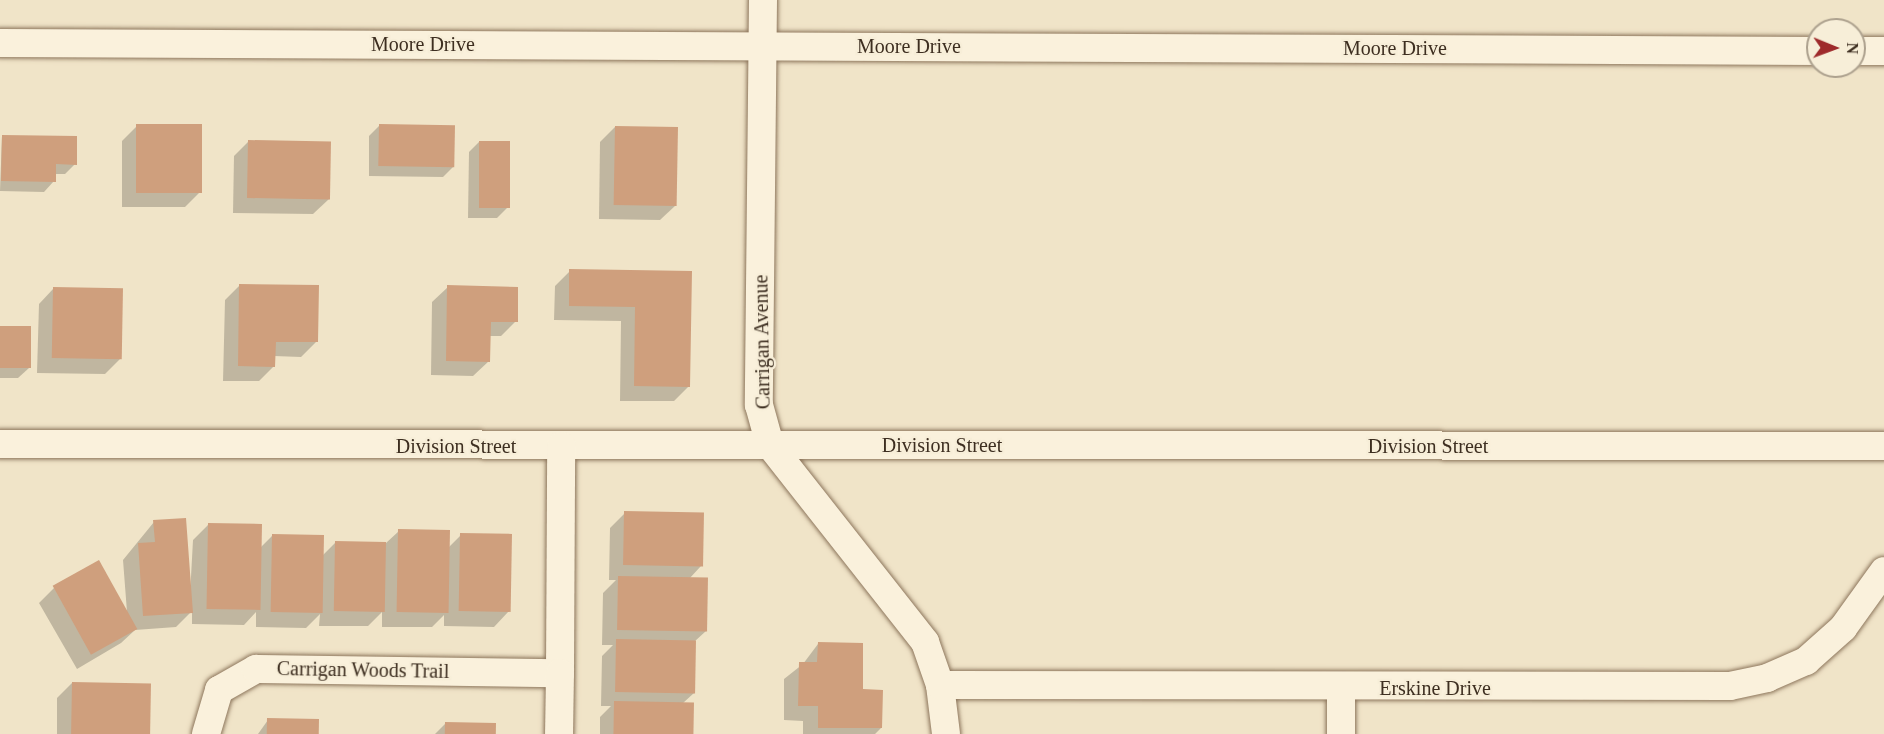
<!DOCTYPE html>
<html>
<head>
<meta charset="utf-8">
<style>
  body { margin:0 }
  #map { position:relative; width:1884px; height:734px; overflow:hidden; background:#f0e4c8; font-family:Georgia,serif }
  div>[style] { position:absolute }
  .shadow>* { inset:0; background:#0003 }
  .building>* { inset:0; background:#cf9f7d; transform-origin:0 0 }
  .roads { filter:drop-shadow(0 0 2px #8d765c) drop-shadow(0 0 2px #8d765c) }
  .minor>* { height:28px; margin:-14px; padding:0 14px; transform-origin:14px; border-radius:14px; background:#faf1dc }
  span { translate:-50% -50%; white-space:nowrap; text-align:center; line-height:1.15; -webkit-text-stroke:4.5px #f7eed8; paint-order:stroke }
  .street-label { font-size:20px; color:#3d2e20 }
  .north { position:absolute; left:1806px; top:18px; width:60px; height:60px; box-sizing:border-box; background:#f7eed8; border:2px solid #ada18e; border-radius:50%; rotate:91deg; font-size:16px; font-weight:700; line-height:24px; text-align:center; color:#3d2e20 }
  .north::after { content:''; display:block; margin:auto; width:21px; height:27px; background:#9e2a2b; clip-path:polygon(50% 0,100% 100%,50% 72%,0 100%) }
</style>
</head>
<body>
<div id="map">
  <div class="shadow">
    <i style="clip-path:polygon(380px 125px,453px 167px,443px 177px,369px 176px,369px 136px)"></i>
    <i style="clip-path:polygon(137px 126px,200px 192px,185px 207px,122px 207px,122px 141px)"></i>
    <i style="clip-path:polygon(615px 127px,676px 205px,660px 220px,599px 219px,600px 142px)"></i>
    <i style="clip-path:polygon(2px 136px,75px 164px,65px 174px,55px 174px,54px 181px,44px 192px,0 191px)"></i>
    <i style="clip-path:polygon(249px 141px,329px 199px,313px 214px,233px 213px,234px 156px)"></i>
    <i style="clip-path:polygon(479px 142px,507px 208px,497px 218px,468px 218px,469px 152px)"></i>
    <i style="clip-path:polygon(570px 271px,690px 272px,689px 386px,674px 401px,620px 401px,621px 321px,554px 320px,555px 286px)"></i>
    <i style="clip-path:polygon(240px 285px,316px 342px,301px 357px,274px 356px,274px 366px,259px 381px,223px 381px,225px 300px)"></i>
    <i style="clip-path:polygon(448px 287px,516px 321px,501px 336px,489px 336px,489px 361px,473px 376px,431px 375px,432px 302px)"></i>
    <i style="clip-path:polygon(54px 288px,120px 359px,105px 374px,37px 373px,39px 304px)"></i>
    <i style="clip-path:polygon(0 327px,29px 368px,18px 378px,0 378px)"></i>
    <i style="clip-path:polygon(625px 513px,701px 566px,689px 579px,706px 631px,694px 642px,694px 693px,683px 703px,692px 734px,600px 734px,600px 717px,611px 706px,601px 706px,602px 656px,613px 645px,602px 645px,603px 593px,616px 580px,609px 580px,610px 528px)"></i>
    <i style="clip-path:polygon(154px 522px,190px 595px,193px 540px,208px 525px,260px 548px,272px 536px,322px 556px,336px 542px,386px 543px,399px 531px,448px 548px,461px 535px,509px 611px,494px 627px,444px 626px,444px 615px,432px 627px,382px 627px,382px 612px,368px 626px,319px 626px,320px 614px,306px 628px,256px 627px,256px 612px,244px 625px,192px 624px,192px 611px,176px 627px,135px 630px,121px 643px,77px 669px,39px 603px,54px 588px,127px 612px,123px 560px)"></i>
    <i style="clip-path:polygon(818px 644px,862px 691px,881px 728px,875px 734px,803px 734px,803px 721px,784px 720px,784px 679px,803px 664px)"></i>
    <i style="clip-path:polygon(72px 683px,148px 734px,57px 734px,57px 698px)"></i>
    <i style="clip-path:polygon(268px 720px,317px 734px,258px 734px)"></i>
    <i style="clip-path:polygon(445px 724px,494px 734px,435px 734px)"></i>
  </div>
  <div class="building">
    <i style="left:136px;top:124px;width:66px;height:69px"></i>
    <i style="left:379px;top:124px;width:76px;height:42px;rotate:1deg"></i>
    <i style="left:615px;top:126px;width:63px;height:79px;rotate:1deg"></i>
    <i style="clip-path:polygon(2px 135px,77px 136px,77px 165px,56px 164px,56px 182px,1px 181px)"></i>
    <i style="left:248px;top:140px;width:83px;height:58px;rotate:1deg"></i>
    <i style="left:479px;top:141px;width:31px;height:67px"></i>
    <i style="clip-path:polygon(569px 269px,692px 271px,690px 387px,634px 386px,635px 307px,569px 306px)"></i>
    <i style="clip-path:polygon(239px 284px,319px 285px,318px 342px,276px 342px,275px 367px,238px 366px)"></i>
    <i style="clip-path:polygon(447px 285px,518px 287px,518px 322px,491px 322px,490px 362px,446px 361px)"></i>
    <i style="left:53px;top:287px;width:70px;height:71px;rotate:1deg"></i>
    <i style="left:0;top:326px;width:31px;height:42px"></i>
    <i style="left:624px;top:511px;width:80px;height:54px;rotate:1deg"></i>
    <i style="clip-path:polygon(186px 518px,193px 613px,143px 616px,138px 543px,155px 542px,153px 520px)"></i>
    <i style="left:208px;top:523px;width:54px;height:86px;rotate:1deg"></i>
    <i style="left:398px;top:529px;width:52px;height:83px;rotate:1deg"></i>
    <i style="left:460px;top:533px;width:52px;height:78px;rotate:1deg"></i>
    <i style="left:272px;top:534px;width:52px;height:78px;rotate:1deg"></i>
    <i style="left:335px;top:541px;width:51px;height:70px;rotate:1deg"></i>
    <i style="left:99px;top:560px;width:79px;height:53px;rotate:61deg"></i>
    <i style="left:618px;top:576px;width:90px;height:54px;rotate:1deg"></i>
    <i style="left:616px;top:639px;width:80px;height:53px;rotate:1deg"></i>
    <i style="clip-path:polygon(818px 642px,863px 643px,863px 689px,883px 690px,882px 728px,818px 728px,818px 706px,798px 706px,799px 662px,817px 662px)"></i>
    <i style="left:72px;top:682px;width:79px;height:52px;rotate:1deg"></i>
    <i style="left:614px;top:701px;width:80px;height:33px;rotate:1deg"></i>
    <i style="left:267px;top:718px;width:52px;height:16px;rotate:1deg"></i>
    <i style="left:445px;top:722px;width:51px;height:12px;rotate:1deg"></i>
  </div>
  <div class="roads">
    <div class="minor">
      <i style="left:763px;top:0;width:405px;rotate:90.6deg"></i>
      <i style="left:759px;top:405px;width:41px;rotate:74.6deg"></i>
      <i style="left:770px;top:445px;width:251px;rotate:51.8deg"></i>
      <i style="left:925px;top:642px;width:46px;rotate:70.8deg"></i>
      <i style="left:940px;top:685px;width:49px;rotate:83deg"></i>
      <i style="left:0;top:43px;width:1818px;rotate:0.25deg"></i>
      <i style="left:1854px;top:51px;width:30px"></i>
      <i style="left:0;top:444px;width:1884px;rotate:0.06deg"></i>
      <i style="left:560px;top:673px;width:227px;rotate:-89.7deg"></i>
      <i style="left:940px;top:685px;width:790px;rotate:0.07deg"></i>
      <i style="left:1730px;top:686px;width:38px;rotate:-12deg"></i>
      <i style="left:1767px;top:678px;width:43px;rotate:-23.6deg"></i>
      <i style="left:1806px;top:661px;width:50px;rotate:-41.7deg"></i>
      <i style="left:1843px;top:628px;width:70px;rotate:-54.3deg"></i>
      <i style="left:206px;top:734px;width:46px;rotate:-73.5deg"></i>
      <i style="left:219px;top:690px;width:43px;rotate:-29.6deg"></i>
      <i style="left:256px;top:669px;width:304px;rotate:0.8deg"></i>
      <i style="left:560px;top:673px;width:61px;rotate:90.9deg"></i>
      <i style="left:1341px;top:734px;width:46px;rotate:-90deg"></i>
    </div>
  </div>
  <div class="street-label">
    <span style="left:423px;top:44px">Moore Drive</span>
    <span style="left:909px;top:46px">Moore Drive</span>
    <span style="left:1395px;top:48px">Moore Drive</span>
    <span style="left:762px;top:342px;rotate:-91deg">Carrigan Avenue</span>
    <span style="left:942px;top:445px">Division Street</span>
    <span style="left:456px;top:446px">Division Street</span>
    <span style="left:1428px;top:446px">Division Street</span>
    <span style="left:363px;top:670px;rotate:1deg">Carrigan Woods Trail</span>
    <span style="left:1435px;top:688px">Erskine Drive</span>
  </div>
  <div class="north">N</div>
</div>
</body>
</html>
